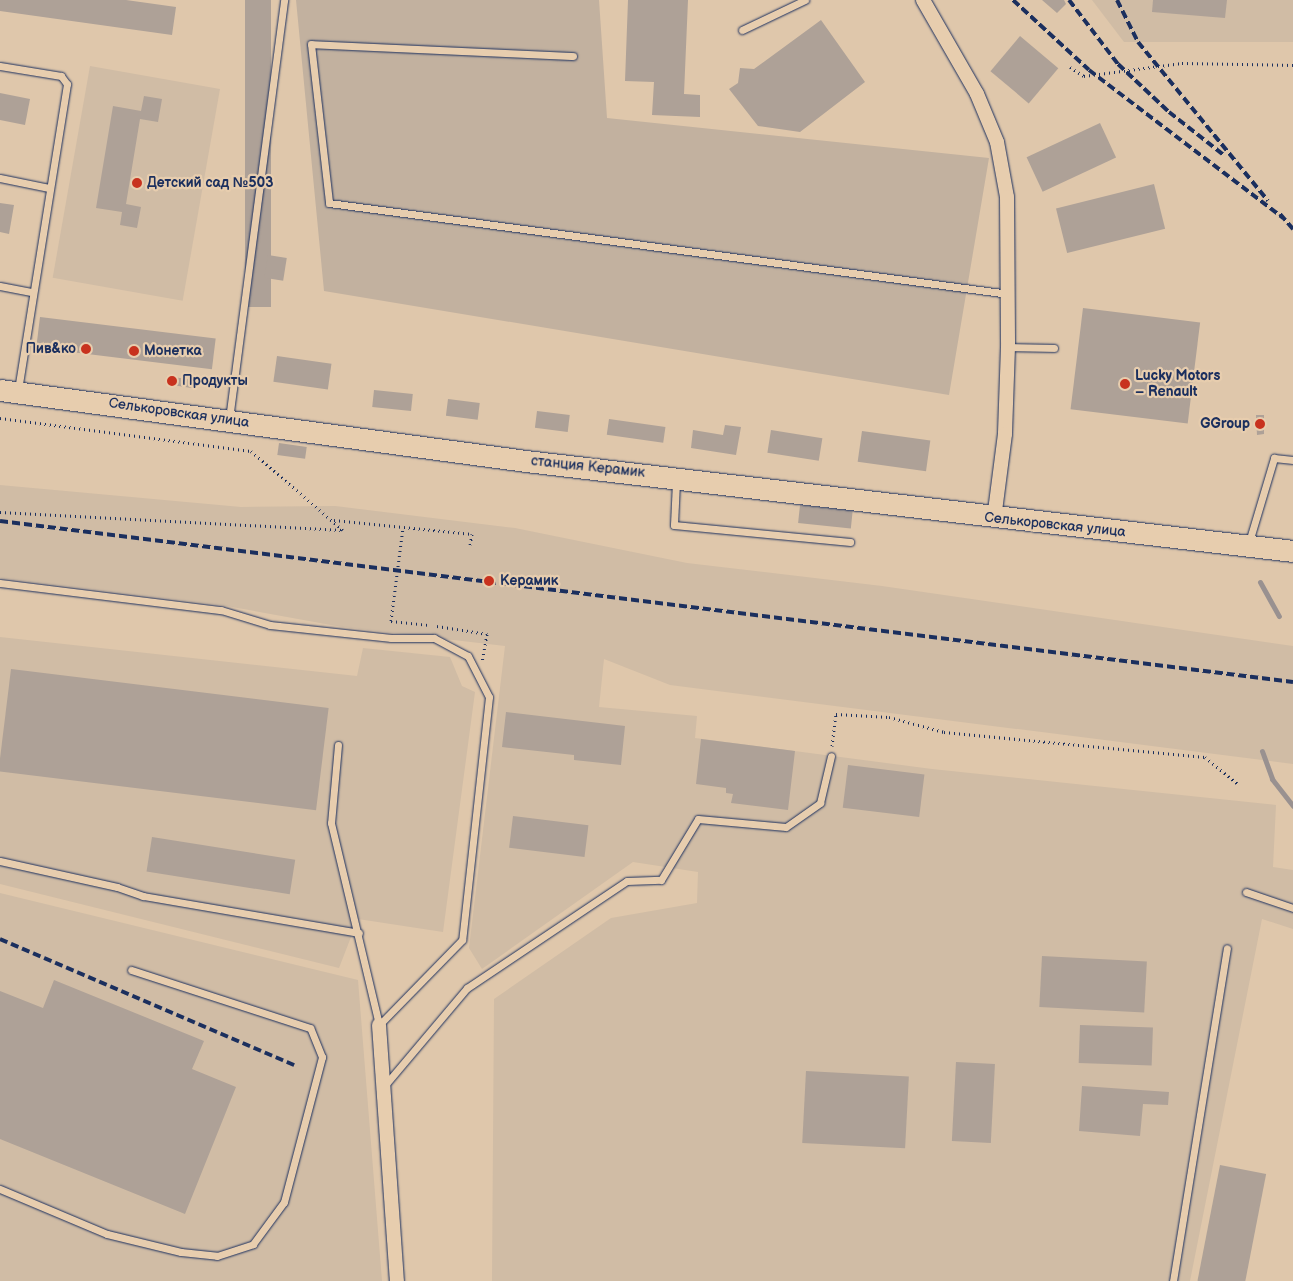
<!DOCTYPE html>
<html>
<head>
<meta charset="utf-8">
<style>
  body { margin:0 }
  #map { position:relative; width:1293px; height:1281px; overflow:hidden; background:#dfc7ab; font-family:"Balsamiq Sans",sans-serif }
  div>[style] { position:absolute }
  .built>* { inset:0; background:#d0bca5; transform-origin:0 0 }
  .green>* { inset:0; background:#c2b19f }
  .stream>* { height:5px; margin:-2.5px; padding:0 2.5px; transform-origin:2.5px; border-radius:2.5px; background:#999190 }
  .building>* { inset:0; background:#aea197; transform-origin:0 0 }
  .path>* { height:3px; margin-top:-1.5px; transform-origin:0; background:repeating-linear-gradient(90deg,#1b2f5e 0 1px,transparent 0 5px) }
  .roads { filter:drop-shadow(0 0 1px #1b2f5e) drop-shadow(0 0 1px #1b2f5e) }
  .service>* { height:7px; margin:-3.5px; padding:0 3.5px; transform-origin:3.5px; border-radius:3.5px; background:#e7cdae }
  .minor>* { height:14px; margin:-7px; padding:0 7px; transform-origin:7px; border-radius:7px; background:#e7cdae }
  .primary>* { height:21px; margin:-10.5px; padding:0 10.5px; transform-origin:10.5px; border-radius:10.5px; background:#e7cdae }
  .rail>* { height:4px; margin-top:-2px; transform-origin:0; background:repeating-linear-gradient(90deg,#1b2f5e 0 8px,transparent 0 12px) }
  .path-bridge>* { height:3px; margin-top:-1.5px; transform-origin:0; background:repeating-linear-gradient(90deg,#1b2f5e 0 1px,transparent 0 5px) }
  .dots>* { width:14px; height:14px; translate:-50% -50%; box-sizing:border-box; border:2px solid #e7cdae; border-radius:50% }
  span { translate:-50% -50%; white-space:nowrap; text-align:center; line-height:1.15; -webkit-text-stroke:4.5px #e7cdae; paint-order:stroke }
  .poi-label { font-size:14px; color:#1b2f5e; font-weight:700 }
  .left { translate:0 -50%; text-align:left }
  .right { translate:-100% -50%; text-align:right }
  .street-label { font-size:14px; color:#1b2f5e }
</style>
</head>
<body>
<div id="map">
  <div class="built">
    <i style="clip-path:polygon(1092px 0,1293px 0,1293px 42px,1124px 42px)"></i>
    <i style="left:90px;top:66px;width:132px;height:215px;rotate:10deg"></i>
    <i style="clip-path:polygon(0 485px,241px 507px,335px 506px,515px 528px,687px 563px,882px 586px,1293px 646px,1293px 764px,670px 685px,604px 659px,599px 707px,697px 716px,695px 738px,932px 769px,1276px 805px,1273px 867px,1293px 870px,1293px 929px,1262px 919px,1190px 1281px,492px 1281px,494px 999px,611px 918px,697px 903px,698px 872px,633px 862px,482px 969px,469px 948px,505px 646px,342px 627px,221px 605px,0 578px)"></i>
    <i style="clip-path:polygon(0 637px,357px 676px,363px 648px,450px 657px,462px 686px,475px 692px,443px 932px,358px 919px,339px 968px,0 884px)"></i>
    <i style="clip-path:polygon(0 893px,358px 980px,382px 1281px,0 1281px)"></i>
  </div>
  <div class="green">
    <i style="clip-path:polygon(296px 0,599px 0,607px 118px,989px 158px,949px 395px,324px 291px)"></i>
  </div>
  <div class="stream">
    <i style="left:1260px;top:582px;width:39px;rotate:61deg"></i>
    <i style="left:1262px;top:751px;width:30px;rotate:70deg"></i>
    <i style="left:1272px;top:779px;width:34px;rotate:52deg"></i>
  </div>
  <div class="building">
    <i style="clip-path:polygon(0 0,126px 0,176px 7px,172px 35px,0 11px)"></i>
    <i style="left:245px;top:0;width:26px;height:307px"></i>
    <i style="clip-path:polygon(628px 0,688px 0,684px 94px,700px 95px,700px 117px,652px 115px,654px 82px,625px 81px)"></i>
    <i style="clip-path:polygon(1042px 0,1064px 0,1066px 4px,1057px 13px)"></i>
    <i style="clip-path:polygon(1153px 0,1227px 0,1225px 18px,1152px 12px)"></i>
    <i style="clip-path:polygon(821px 20px,865px 82px,800px 132px,758px 126px,729px 89px,738px 83px,740px 68px,754px 69px)"></i>
    <i style="left:1020px;top:36px;width:50px;height:46px;rotate:40deg"></i>
    <i style="clip-path:polygon(0 93px,30px 99px,25px 125px,0 120px)"></i>
    <i style="clip-path:polygon(144px 96px,162px 99px,158px 122px,140px 119px,126px 204px,141px 207px,137px 228px,120px 225px,122px 212px,96px 208px,113px 106px,141px 111px)"></i>
    <i style="left:1100px;top:123px;width:38px;height:81px;rotate:65deg"></i>
    <i style="left:1154px;top:184px;width:46px;height:101px;rotate:76deg"></i>
    <i style="clip-path:polygon(0 203px,14px 205px,9px 234px,0 232px)"></i>
    <i style="left:268px;top:255px;width:19px;height:23px;rotate:9deg"></i>
    <i style="left:1083px;top:308px;width:118px;height:102px;rotate:7deg"></i>
    <i style="left:40px;top:317px;width:177px;height:31px;rotate:7deg"></i>
    <i style="left:277px;top:356px;width:55px;height:26px;rotate:8deg"></i>
    <i style="left:167px;top:376px;width:26px;height:8px;rotate:9deg"></i>
    <i style="left:374px;top:390px;width:39px;height:17px;rotate:6deg"></i>
    <i style="left:448px;top:399px;width:32px;height:17px;rotate:7deg"></i>
    <i style="left:537px;top:411px;width:33px;height:17px;rotate:7deg"></i>
    <i style="clip-path:polygon(1256px 415px,1264px 415px,1264px 434px,1257px 435px)"></i>
    <i style="left:609px;top:419px;width:57px;height:16px;rotate:8deg"></i>
    <i style="clip-path:polygon(725px 425px,741px 427px,736px 455px,691px 448px,693px 430px,723px 435px)"></i>
    <i style="left:771px;top:430px;width:52px;height:23px;rotate:9deg"></i>
    <i style="left:862px;top:431px;width:69px;height:31px;rotate:8deg"></i>
    <i style="left:279px;top:443px;width:28px;height:12px;rotate:8deg"></i>
    <i style="left:800px;top:505px;width:53px;height:18px;rotate:6deg"></i>
    <i style="left:11px;top:669px;width:320px;height:103px;rotate:7deg"></i>
    <i style="clip-path:polygon(506px 712px,625px 726px,621px 765px,574px 760px,574px 755px,502px 747px)"></i>
    <i style="clip-path:polygon(701px 739px,795px 751px,788px 810px,731px 803px,733px 794px,726px 793px,726px 788px,696px 784px)"></i>
    <i style="left:848px;top:765px;width:77px;height:43px;rotate:7deg"></i>
    <i style="left:513px;top:816px;width:76px;height:32px;rotate:7deg"></i>
    <i style="left:152px;top:837px;width:145px;height:35px;rotate:9deg"></i>
    <i style="left:1042px;top:956px;width:105px;height:51px;rotate:3deg"></i>
    <i style="clip-path:polygon(54px 980px,204px 1041px,192px 1069px,236px 1087px,185px 1214px,0 1139px,0 991px,43px 1008px)"></i>
    <i style="left:1080px;top:1025px;width:73px;height:38px;rotate:2deg"></i>
    <i style="left:956px;top:1062px;width:39px;height:79px;rotate:3deg"></i>
    <i style="left:806px;top:1071px;width:103px;height:72px;rotate:3deg"></i>
    <i style="clip-path:polygon(1082px 1086px,1169px 1092px,1168px 1105px,1143px 1104px,1140px 1136px,1079px 1131px)"></i>
    <i style="left:1220px;top:1165px;width:47px;height:118px;rotate:11deg"></i>
  </div>
  <div class="path">
    <i style="left:1070px;top:67px;width:17px;rotate:33deg"></i>
    <i style="left:1084px;top:76px;width:99px;rotate:-7.6deg"></i>
    <i style="left:1182px;top:63px;width:111px;rotate:1deg"></i>
    <i style="left:0;top:418px;width:253px;rotate:7.5deg"></i>
    <i style="left:251px;top:451px;width:121px;rotate:40.7deg"></i>
    <i style="left:0;top:512px;width:343px;rotate:3deg"></i>
    <i style="left:334px;top:520px;width:139px;rotate:5.8deg"></i>
    <i style="left:472px;top:534px;width:11px;rotate:100deg"></i>
    <i style="left:391px;top:621px;width:37px;rotate:6deg"></i>
    <i style="left:437px;top:626px;width:51px;rotate:9.1deg"></i>
    <i style="left:487px;top:634px;width:29px;rotate:100deg"></i>
    <i style="left:832px;top:746px;width:32px;rotate:-83deg"></i>
    <i style="left:836px;top:714px;width:53px;rotate:3.2deg"></i>
    <i style="left:889px;top:717px;width:57px;rotate:15.3deg"></i>
    <i style="left:944px;top:732px;width:262px;rotate:5.5deg"></i>
    <i style="left:1205px;top:757px;width:43px;rotate:39.3deg"></i>
  </div>
  <div class="roads">
    <div class="service">
      <i style="left:742px;top:30px;width:70px;rotate:-25.5deg"></i>
      <i style="left:573px;top:56px;width:262px;rotate:-177.4deg"></i>
      <i style="left:311px;top:44px;width:160px;rotate:83.5deg"></i>
      <i style="left:329px;top:203px;width:686px;rotate:7.62deg"></i>
      <i style="left:0;top:66px;width:62px;rotate:9.3deg"></i>
      <i style="left:61px;top:76px;width:10px;rotate:53deg"></i>
      <i style="left:67px;top:84px;width:310px;rotate:99.1deg"></i>
      <i style="left:0;top:178px;width:50px;rotate:11.5deg"></i>
      <i style="left:0;top:286px;width:33px;rotate:11deg"></i>
      <i style="left:1008px;top:347px;width:46px;rotate:1.2deg"></i>
      <i style="left:229px;top:419px;width:423px;rotate:-82.5deg"></i>
      <i style="left:676px;top:482px;width:43px;rotate:92.7deg"></i>
      <i style="left:674px;top:525px;width:177px;rotate:5.5deg"></i>
      <i style="left:1249px;top:542px;width:88px;rotate:-73.4deg"></i>
      <i style="left:1274px;top:458px;width:19px;rotate:6deg"></i>
      <i style="left:0;top:583px;width:223px;rotate:7deg"></i>
      <i style="left:221px;top:610px;width:51px;rotate:17deg"></i>
      <i style="left:270px;top:625px;width:122px;rotate:6.1deg"></i>
      <i style="left:391px;top:638px;width:43px"></i>
      <i style="left:434px;top:638px;width:38px;rotate:28deg"></i>
      <i style="left:468px;top:656px;width:46px;rotate:62.9deg"></i>
      <i style="left:489px;top:697px;width:244px;rotate:96.3deg"></i>
      <i style="left:462px;top:940px;width:119px;rotate:134.3deg"></i>
      <i style="left:338px;top:745px;width:78px;rotate:95.1deg"></i>
      <i style="left:331px;top:823px;width:208px;rotate:76.6deg"></i>
      <i style="left:0;top:861px;width:120px;rotate:12.5deg"></i>
      <i style="left:117px;top:887px;width:28px;rotate:19deg"></i>
      <i style="left:143px;top:896px;width:219px;rotate:9.7deg"></i>
      <i style="left:1246px;top:892px;width:50px;rotate:18.8deg"></i>
      <i style="left:385px;top:1085px;width:127px;rotate:-49.8deg"></i>
      <i style="left:467px;top:988px;width:192px;rotate:-33.8deg"></i>
      <i style="left:627px;top:881px;width:34px;rotate:-2deg"></i>
      <i style="left:661px;top:880px;width:71px;rotate:-58.8deg"></i>
      <i style="left:698px;top:819px;width:88px;rotate:5.2deg"></i>
      <i style="left:786px;top:827px;width:42px;rotate:-35.2deg"></i>
      <i style="left:820px;top:803px;width:48px;rotate:-76.8deg"></i>
      <i style="left:0;top:1189px;width:116px;rotate:22.8deg"></i>
      <i style="left:107px;top:1234px;width:76px;rotate:13.7deg"></i>
      <i style="left:181px;top:1252px;width:36px;rotate:6deg"></i>
      <i style="left:217px;top:1256px;width:38px;rotate:-18deg"></i>
      <i style="left:253px;top:1244px;width:52px;rotate:-53.6deg"></i>
      <i style="left:284px;top:1202px;width:150px;rotate:-75.3deg"></i>
      <i style="left:322px;top:1057px;width:31px;rotate:-112deg"></i>
      <i style="left:310px;top:1028px;width:188px;rotate:-162deg"></i>
      <i style="left:1173px;top:1281px;width:337px;rotate:-80.8deg"></i>
    </div>
    <div class="minor">
      <i style="left:923px;top:0;width:108px;rotate:60.1deg"></i>
      <i style="left:977px;top:94px;width:52px;rotate:67.4deg"></i>
      <i style="left:997px;top:142px;width:56px;rotate:79.7deg"></i>
      <i style="left:1007px;top:197px;width:150px;rotate:89.6deg"></i>
      <i style="left:1008px;top:347px;width:87px;rotate:92deg"></i>
      <i style="left:1005px;top:434px;width:86px;rotate:97.4deg"></i>
      <i style="left:379px;top:1025px;width:257px;rotate:86deg"></i>
    </div>
    <div class="primary">
      <i style="left:0;top:390px;width:531px;rotate:7.69deg"></i>
      <i style="left:526px;top:461px;width:772px;rotate:6.69deg"></i>
    </div>
  </div>
  <div class="rail">
    <i style="left:1013px;top:0;width:103px;rotate:42.6deg"></i>
    <i style="left:1089px;top:70px;width:244px;rotate:37.3deg"></i>
    <i style="left:1069px;top:0;width:81px;rotate:52.6deg"></i>
    <i style="left:1118px;top:64px;width:70px;rotate:43.3deg"></i>
    <i style="left:1169px;top:112px;width:71px;rotate:38.2deg"></i>
    <i style="left:1117px;top:0;width:47px;rotate:63.4deg"></i>
    <i style="left:1138px;top:42px;width:205px;rotate:50.7deg"></i>
    <i style="left:1280px;top:214px;width:20px;rotate:49deg"></i>
    <i style="left:0;top:521px;width:1303px;rotate:7.1deg"></i>
    <i style="left:0;top:939px;width:323px;rotate:23.2deg"></i>
  </div>
  <div class="path-bridge">
    <i style="left:391px;top:621px;width:95px;rotate:-82.7deg"></i>
  </div>
  <div class="dots">
    <i style="left:137px;top:183px;background:#c8321e"></i>
    <i style="left:86px;top:349px;background:#c8321e"></i>
    <i style="left:134px;top:351px;background:#c8321e"></i>
    <i style="left:172px;top:381px;background:#c8321e"></i>
    <i style="left:1125px;top:384px;background:#c8321e"></i>
    <i style="left:1260px;top:424px;background:#c8321e"></i>
    <i style="left:489px;top:581px;background:#c8321e"></i>
  </div>
  <div class="poi-label">
    <span class="left" style="left:147px;top:183px">Детский сад №503</span>
    <span class="right" style="left:76px;top:349px">Пив&amp;ко</span>
    <span class="left" style="left:144px;top:351px">Монетка</span>
    <span class="left" style="left:1135px;top:384px">Lucky Motors<br>– Renault</span>
    <span class="left" style="left:182px;top:381px">Продукты</span>
    <span class="right" style="left:1250px;top:424px">GGroup</span>
    <span class="left" style="left:500px;top:581px">Керамик</span>
  </div>
  <div class="street-label">
    <span style="left:179px;top:413px;rotate:8deg">Селькоровская улица</span>
    <span style="left:588px;top:467px;rotate:6deg">станция Керамик</span>
    <span style="left:1055px;top:525px;rotate:6deg">Селькоровская улица</span>
  </div>
</div>
</body>
</html>
